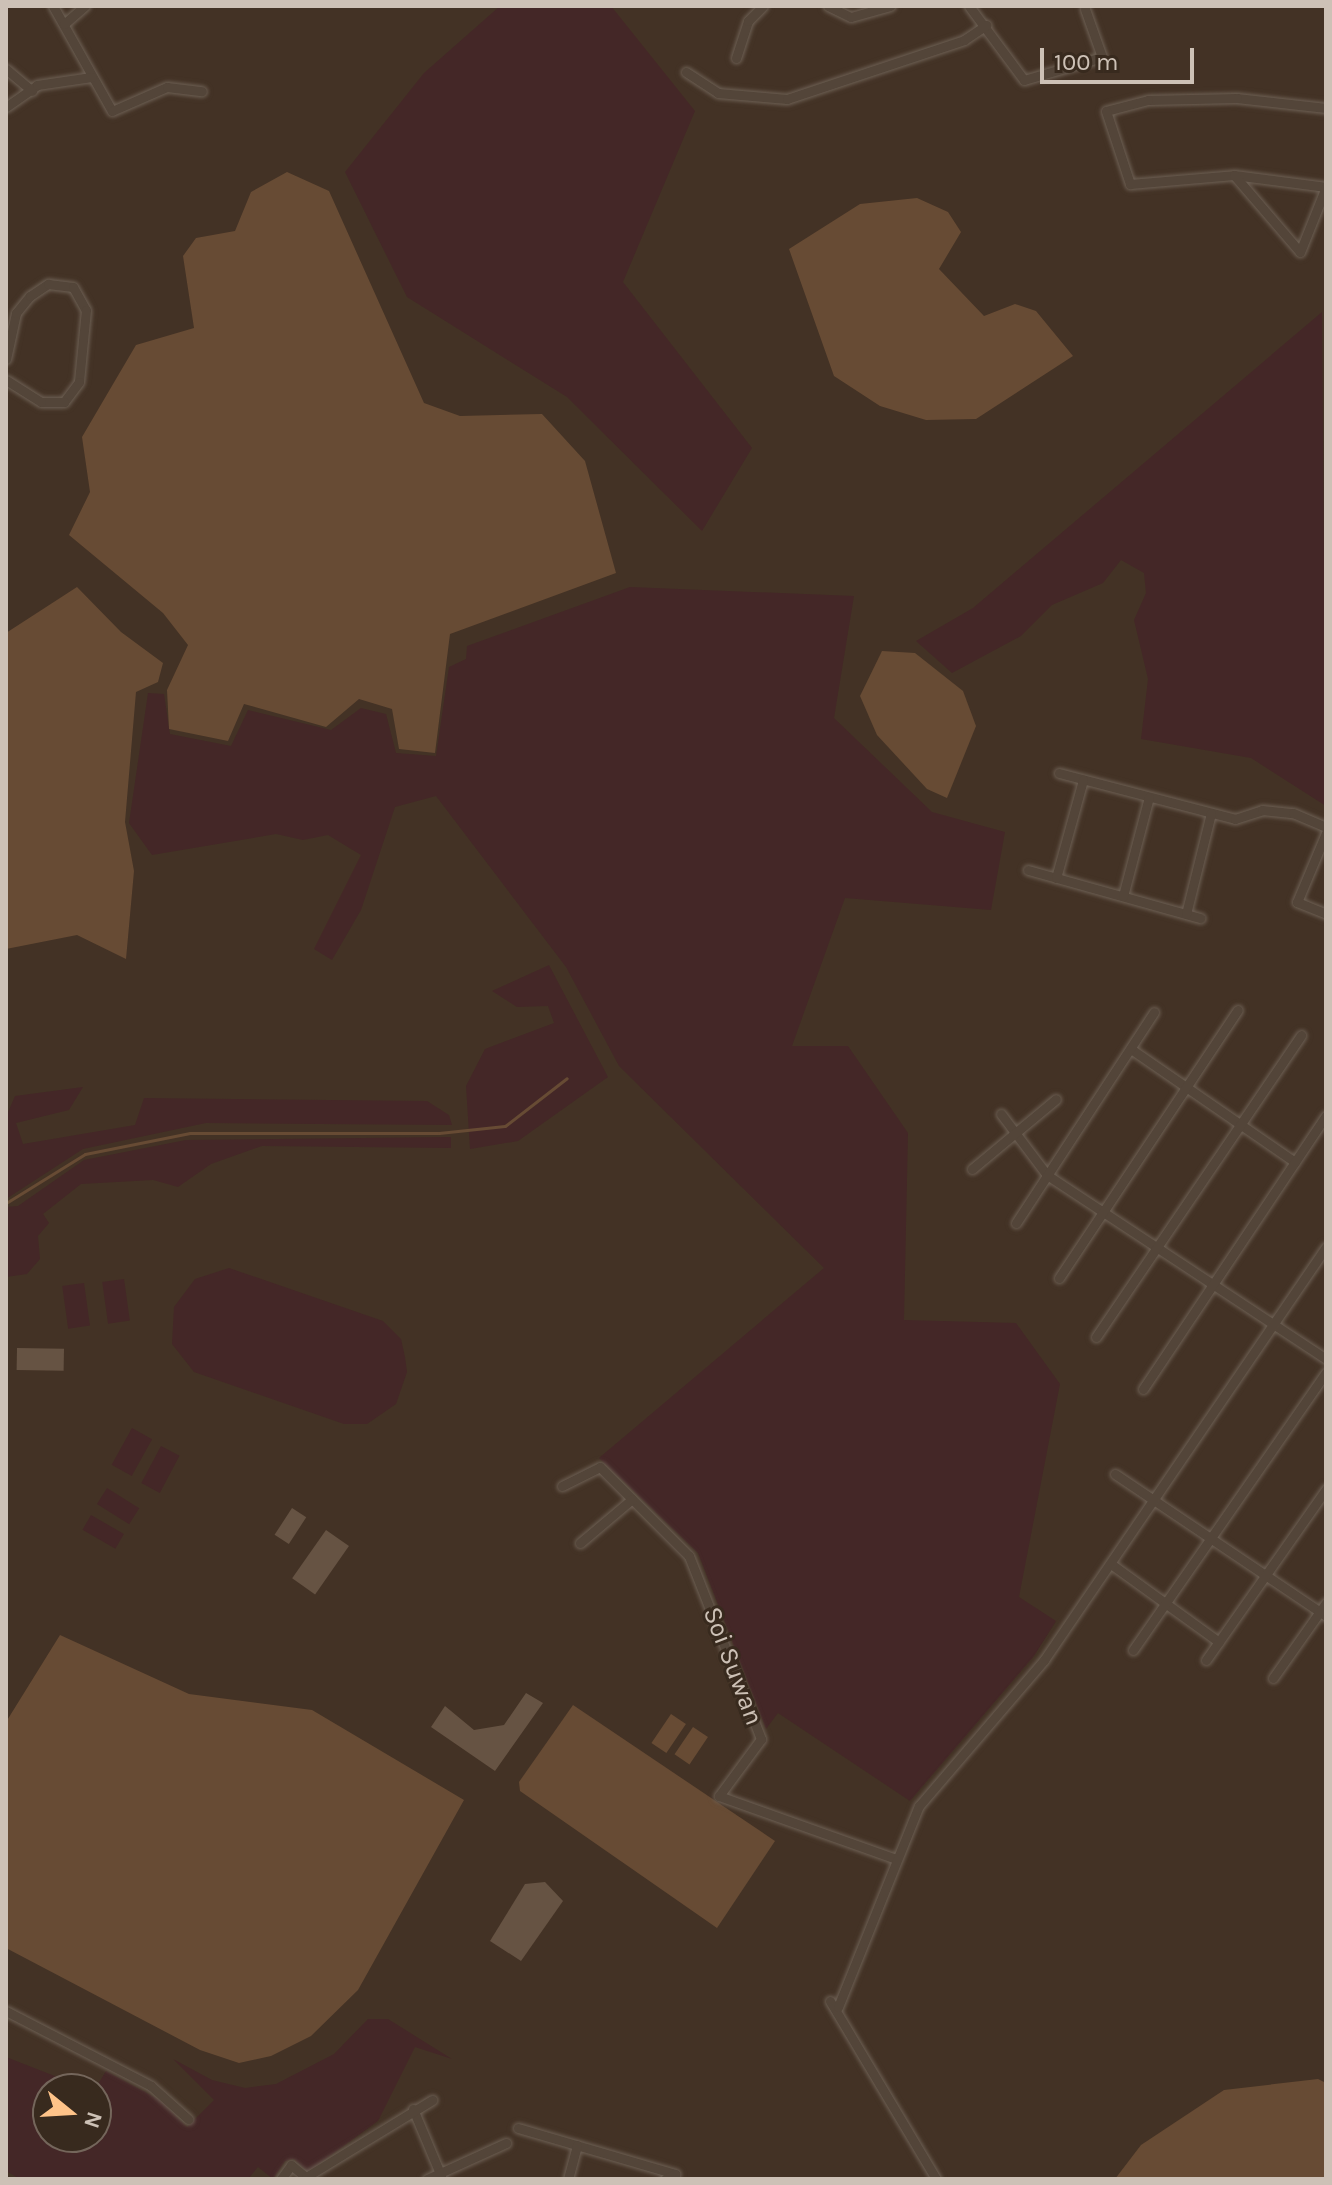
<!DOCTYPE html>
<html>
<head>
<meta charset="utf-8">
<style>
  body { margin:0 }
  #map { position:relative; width:1332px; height:2185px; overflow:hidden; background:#433225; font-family:Karla,sans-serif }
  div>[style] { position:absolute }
  .green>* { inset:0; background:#442727; transform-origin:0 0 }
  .water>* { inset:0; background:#674b34; transform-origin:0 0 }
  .stream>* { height:3px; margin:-1.5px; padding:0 1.5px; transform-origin:1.5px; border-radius:1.5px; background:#674b34 }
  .building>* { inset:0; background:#665343; transform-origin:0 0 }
  .roads { filter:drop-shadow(0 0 2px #6d6054) drop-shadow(0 0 2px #6d6054) }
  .street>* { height:9px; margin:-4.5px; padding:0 4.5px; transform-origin:4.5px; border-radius:4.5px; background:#534539 }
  span { translate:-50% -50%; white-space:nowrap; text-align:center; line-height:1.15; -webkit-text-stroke:6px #382a1e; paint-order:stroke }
  .street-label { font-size:26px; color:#cdc1b6 }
  .frame { position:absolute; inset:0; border:8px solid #cdc1b6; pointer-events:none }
  .north { position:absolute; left:32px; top:2073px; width:80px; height:80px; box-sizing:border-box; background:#382a1e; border:2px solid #74665b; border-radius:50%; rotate:108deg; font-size:22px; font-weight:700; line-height:32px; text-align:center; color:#cdc1b6 }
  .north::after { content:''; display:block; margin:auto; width:28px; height:36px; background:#fec389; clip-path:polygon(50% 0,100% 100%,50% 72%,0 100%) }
  .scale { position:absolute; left:1040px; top:48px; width:154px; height:36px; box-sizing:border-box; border:4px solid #cdc1b6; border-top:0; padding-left:10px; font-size:24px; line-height:28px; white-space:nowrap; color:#cdc1b6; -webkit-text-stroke:6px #382a1e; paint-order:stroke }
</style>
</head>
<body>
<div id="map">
  <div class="green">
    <i style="clip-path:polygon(500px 6px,611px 6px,695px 111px,623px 282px,752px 448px,702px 531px,567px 397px,407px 297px,345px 172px,424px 73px)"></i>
    <i style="clip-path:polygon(1322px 312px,1326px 806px,1251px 758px,1141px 739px,1148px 679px,1134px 620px,1146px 593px,1144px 573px,1121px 560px,1103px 583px,1052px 605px,1021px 636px,952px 673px,916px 641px,973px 608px)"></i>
    <i style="clip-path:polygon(630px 587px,854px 596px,834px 718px,932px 812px,1005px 832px,991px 910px,845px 898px,792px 1046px,848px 1046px,908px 1133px,904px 1320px,1016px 1323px,1060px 1384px,1019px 1597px,1056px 1621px,1034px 1656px,910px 1801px,778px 1713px,766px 1729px,698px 1553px,599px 1458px,824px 1268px,619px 1066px,566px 967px,436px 796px,395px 807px,361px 910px,332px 960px,314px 949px,361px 855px,328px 835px,303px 840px,276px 834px,152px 855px,129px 823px,148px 693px,164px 694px,170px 734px,231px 746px,248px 710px,331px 730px,361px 708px,386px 714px,396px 753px,436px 756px,449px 667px,466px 659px,467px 646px)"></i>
    <i style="clip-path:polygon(549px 965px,608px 1077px,518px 1141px,470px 1149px,466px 1086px,485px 1049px,554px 1023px,548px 1006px,517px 1007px,492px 991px)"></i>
    <i style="clip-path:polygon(83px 1087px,69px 1110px,16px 1123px,23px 1144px,135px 1125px,144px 1098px,427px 1101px,449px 1115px,452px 1125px,206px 1123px,83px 1149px,6px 1199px,6px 1117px,15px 1096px)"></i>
    <i style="clip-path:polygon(451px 1137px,451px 1148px,262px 1146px,211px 1164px,178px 1187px,153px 1180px,81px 1184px,43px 1214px,49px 1223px,38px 1236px,40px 1259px,27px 1274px,6px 1277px,6px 1207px,18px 1206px,84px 1160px,186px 1140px)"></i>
    <i style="clip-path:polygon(229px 1268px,383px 1321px,401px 1339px,405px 1357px,407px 1372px,396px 1404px,367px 1424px,344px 1424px,194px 1372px,172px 1344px,174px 1307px,195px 1279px)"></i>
    <i style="left:124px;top:1279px;width:42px;height:22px;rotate:82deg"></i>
    <i style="left:84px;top:1283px;width:43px;height:22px;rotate:82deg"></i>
    <i style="left:132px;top:1428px;width:23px;height:42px;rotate:29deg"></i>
    <i style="left:161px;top:1446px;width:21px;height:42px;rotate:28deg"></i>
    <i style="left:107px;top:1488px;width:38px;height:19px;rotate:32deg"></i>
    <i style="left:91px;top:1515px;width:38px;height:17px;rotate:30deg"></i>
    <i style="clip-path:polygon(368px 2019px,388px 2019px,452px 2059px,415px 2047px,378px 2121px,308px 2172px,294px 2159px,285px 2161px,273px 2179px,258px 2167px,248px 2179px,20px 2179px,6px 2171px,6px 2057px,88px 2089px,48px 2089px,48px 2137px,96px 2137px,95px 2089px,106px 2071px,160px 2100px,187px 2127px,214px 2100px,173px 2059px,212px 2080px,245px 2088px,276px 2084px,334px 2054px)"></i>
  </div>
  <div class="water">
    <i style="clip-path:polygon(287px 172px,329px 191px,424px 403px,460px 416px,542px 414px,585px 461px,616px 573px,450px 634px,435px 753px,399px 749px,392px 709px,359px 699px,326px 727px,244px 704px,228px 741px,169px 729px,167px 690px,188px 645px,163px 613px,69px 535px,90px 492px,82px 437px,116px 379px,136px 345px,194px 328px,183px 256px,196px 238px,235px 231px,251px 192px)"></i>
    <i style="clip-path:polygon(917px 198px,948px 212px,961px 232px,939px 269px,984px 316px,1015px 304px,1036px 311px,1073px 356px,976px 419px,926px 420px,880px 406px,834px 376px,789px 249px,860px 204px)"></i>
    <i style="clip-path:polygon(77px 587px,121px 632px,163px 663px,158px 682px,136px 692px,125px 822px,134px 871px,126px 959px,77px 935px,6px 949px,6px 633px)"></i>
    <i style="clip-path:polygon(882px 651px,915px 653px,963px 691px,976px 726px,947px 798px,927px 789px,877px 735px,860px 696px)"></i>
    <i style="clip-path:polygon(60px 1635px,189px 1694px,312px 1710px,464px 1800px,358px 1990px,311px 2036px,271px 2056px,239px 2063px,200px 2050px,6px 1948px,6px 1722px)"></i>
    <i style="clip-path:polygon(573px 1705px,775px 1841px,717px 1928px,520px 1791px,519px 1782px)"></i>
    <i style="left:671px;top:1714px;width:18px;height:35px;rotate:34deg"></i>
    <i style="left:693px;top:1727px;width:18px;height:33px;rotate:34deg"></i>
    <i style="clip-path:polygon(1318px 2079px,1326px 2083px,1326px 2179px,1115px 2179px,1141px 2145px,1224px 2090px)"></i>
  </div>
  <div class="stream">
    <i style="left:6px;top:1203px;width:93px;rotate:-31.8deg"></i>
    <i style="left:85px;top:1154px;width:107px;rotate:-11.3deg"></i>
    <i style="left:190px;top:1133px;width:249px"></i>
    <i style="left:439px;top:1133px;width:66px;rotate:-6.1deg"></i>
    <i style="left:505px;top:1126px;width:78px;rotate:-37.7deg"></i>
  </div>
  <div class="building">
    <i style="left:17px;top:1348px;width:47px;height:22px;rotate:1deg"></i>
    <i style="left:292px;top:1508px;width:17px;height:32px;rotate:33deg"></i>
    <i style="left:326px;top:1530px;width:28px;height:59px;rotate:35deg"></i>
    <i style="clip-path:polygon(526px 1693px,543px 1703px,495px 1771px,431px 1727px,445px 1706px,474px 1730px,504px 1725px)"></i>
    <i style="clip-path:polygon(545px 1882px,563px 1901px,521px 1961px,490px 1941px,525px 1884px)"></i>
  </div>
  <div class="roads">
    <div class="street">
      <i style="left:53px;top:6px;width:120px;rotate:60.7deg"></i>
      <i style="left:112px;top:111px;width:60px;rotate:-23.6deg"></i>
      <i style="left:167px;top:87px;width:35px;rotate:7deg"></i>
      <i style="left:828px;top:6px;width:25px;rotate:26deg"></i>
      <i style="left:851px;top:17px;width:41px;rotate:-15.8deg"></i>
      <i style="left:969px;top:6px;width:92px;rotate:53.4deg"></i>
      <i style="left:1024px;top:80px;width:81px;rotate:-16.4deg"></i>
      <i style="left:1102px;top:57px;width:51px;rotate:-109.5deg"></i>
      <i style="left:64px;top:24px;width:28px;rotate:-41deg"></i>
      <i style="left:736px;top:58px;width:39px;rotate:-72deg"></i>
      <i style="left:748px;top:21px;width:21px;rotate:-45deg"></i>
      <i style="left:6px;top:69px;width:34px;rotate:40deg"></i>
      <i style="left:686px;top:72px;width:38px;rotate:33deg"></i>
      <i style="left:718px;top:93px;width:69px;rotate:5deg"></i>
      <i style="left:787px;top:99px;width:187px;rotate:-18.4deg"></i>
      <i style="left:964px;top:40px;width:27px;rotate:-34deg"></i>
      <i style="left:6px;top:107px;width:38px;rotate:-35deg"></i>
      <i style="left:37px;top:85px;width:55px;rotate:-8.4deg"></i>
      <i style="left:1326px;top:108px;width:90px;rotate:-173.6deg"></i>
      <i style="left:1237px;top:98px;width:89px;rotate:178.7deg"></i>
      <i style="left:1148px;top:100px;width:43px;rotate:165.3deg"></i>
      <i style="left:1106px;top:111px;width:77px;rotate:71.8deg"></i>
      <i style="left:1130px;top:184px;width:104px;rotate:-4.9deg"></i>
      <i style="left:1234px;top:175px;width:93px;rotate:7.4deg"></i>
      <i style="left:1234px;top:175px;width:101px;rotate:49.4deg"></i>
      <i style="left:1300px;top:252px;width:70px;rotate:-68.2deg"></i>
      <i style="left:6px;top:359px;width:47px;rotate:-77.7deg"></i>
      <i style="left:16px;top:313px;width:22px;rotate:-51deg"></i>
      <i style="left:30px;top:296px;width:22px;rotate:-34deg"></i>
      <i style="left:48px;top:284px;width:25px;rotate:7deg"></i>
      <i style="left:73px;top:287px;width:26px;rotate:61deg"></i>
      <i style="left:86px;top:310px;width:72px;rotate:95.6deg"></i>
      <i style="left:79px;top:382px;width:25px;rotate:127deg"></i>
      <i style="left:64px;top:402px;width:23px;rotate:180deg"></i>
      <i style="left:41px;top:402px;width:41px;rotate:-147.8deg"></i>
      <i style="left:1059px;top:773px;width:182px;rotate:14.6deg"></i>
      <i style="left:1235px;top:819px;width:28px;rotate:-18deg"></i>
      <i style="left:1262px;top:810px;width:31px;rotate:6deg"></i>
      <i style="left:1293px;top:813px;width:36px;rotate:23deg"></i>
      <i style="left:1326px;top:833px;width:75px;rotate:112.8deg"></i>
      <i style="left:1297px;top:902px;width:31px;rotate:22deg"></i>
      <i style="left:1028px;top:870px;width:179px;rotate:15.6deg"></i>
      <i style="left:1056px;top:878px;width:102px;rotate:-74.6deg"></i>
      <i style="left:1123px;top:896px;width:102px;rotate:-75.3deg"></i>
      <i style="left:1186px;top:914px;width:104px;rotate:-76.1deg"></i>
      <i style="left:1131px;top:1049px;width:199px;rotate:34.6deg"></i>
      <i style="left:1001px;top:1114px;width:76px;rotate:53deg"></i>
      <i style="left:1047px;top:1175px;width:334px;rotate:33.4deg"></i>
      <i style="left:972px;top:1169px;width:109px;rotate:-39.8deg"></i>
      <i style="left:1016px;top:1223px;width:252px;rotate:-56.8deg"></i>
      <i style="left:1059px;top:1278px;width:322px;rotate:-56.3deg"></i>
      <i style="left:1096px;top:1337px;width:365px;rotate:-55.8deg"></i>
      <i style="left:1143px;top:1389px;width:329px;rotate:-56.2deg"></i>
      <i style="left:1115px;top:1474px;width:254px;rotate:33.9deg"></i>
      <i style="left:562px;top:1486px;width:42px;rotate:-26.6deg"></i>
      <i style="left:600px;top:1467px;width:126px;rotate:45deg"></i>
      <i style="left:689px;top:1556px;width:197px;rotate:68.5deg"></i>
      <i style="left:761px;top:1739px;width:71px;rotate:126.4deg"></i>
      <i style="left:719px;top:1796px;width:188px;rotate:19.6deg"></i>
      <i style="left:580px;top:1543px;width:68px;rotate:-40.2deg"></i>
      <i style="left:1111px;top:1564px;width:133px;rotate:35.8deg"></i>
      <i style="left:1133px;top:1650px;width:338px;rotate:-55.2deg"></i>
      <i style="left:1206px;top:1660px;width:209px;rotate:-54.9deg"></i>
      <i style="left:1273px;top:1678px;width:92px;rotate:-54.8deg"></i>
      <i style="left:830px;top:2001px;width:207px;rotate:59.2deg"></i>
      <i style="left:838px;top:2007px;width:217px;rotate:-68.1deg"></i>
      <i style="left:919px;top:1806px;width:192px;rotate:-49.4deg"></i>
      <i style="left:1044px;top:1660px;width:500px;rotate:-55.67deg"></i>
      <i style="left:6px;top:2011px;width:163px;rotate:27.3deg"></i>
      <i style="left:151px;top:2086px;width:50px;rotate:41.7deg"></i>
      <i style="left:413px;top:2109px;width:73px;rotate:67.3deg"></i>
      <i style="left:518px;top:2128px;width:164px;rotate:16.3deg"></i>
      <i style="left:675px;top:2174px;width:11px;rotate:153deg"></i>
      <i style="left:281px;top:2179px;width:17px;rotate:-54deg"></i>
      <i style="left:291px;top:2165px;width:19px;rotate:39deg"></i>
      <i style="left:306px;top:2177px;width:148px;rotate:-31.4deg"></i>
      <i style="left:427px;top:2179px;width:87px;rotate:-24.5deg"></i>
      <i style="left:568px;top:2179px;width:35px;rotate:-75deg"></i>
    </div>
  </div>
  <div class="street-label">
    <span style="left:733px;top:1666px;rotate:69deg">Soi Suwan</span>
  </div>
  <div class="frame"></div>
  <div class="north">N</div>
  <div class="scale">100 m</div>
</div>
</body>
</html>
